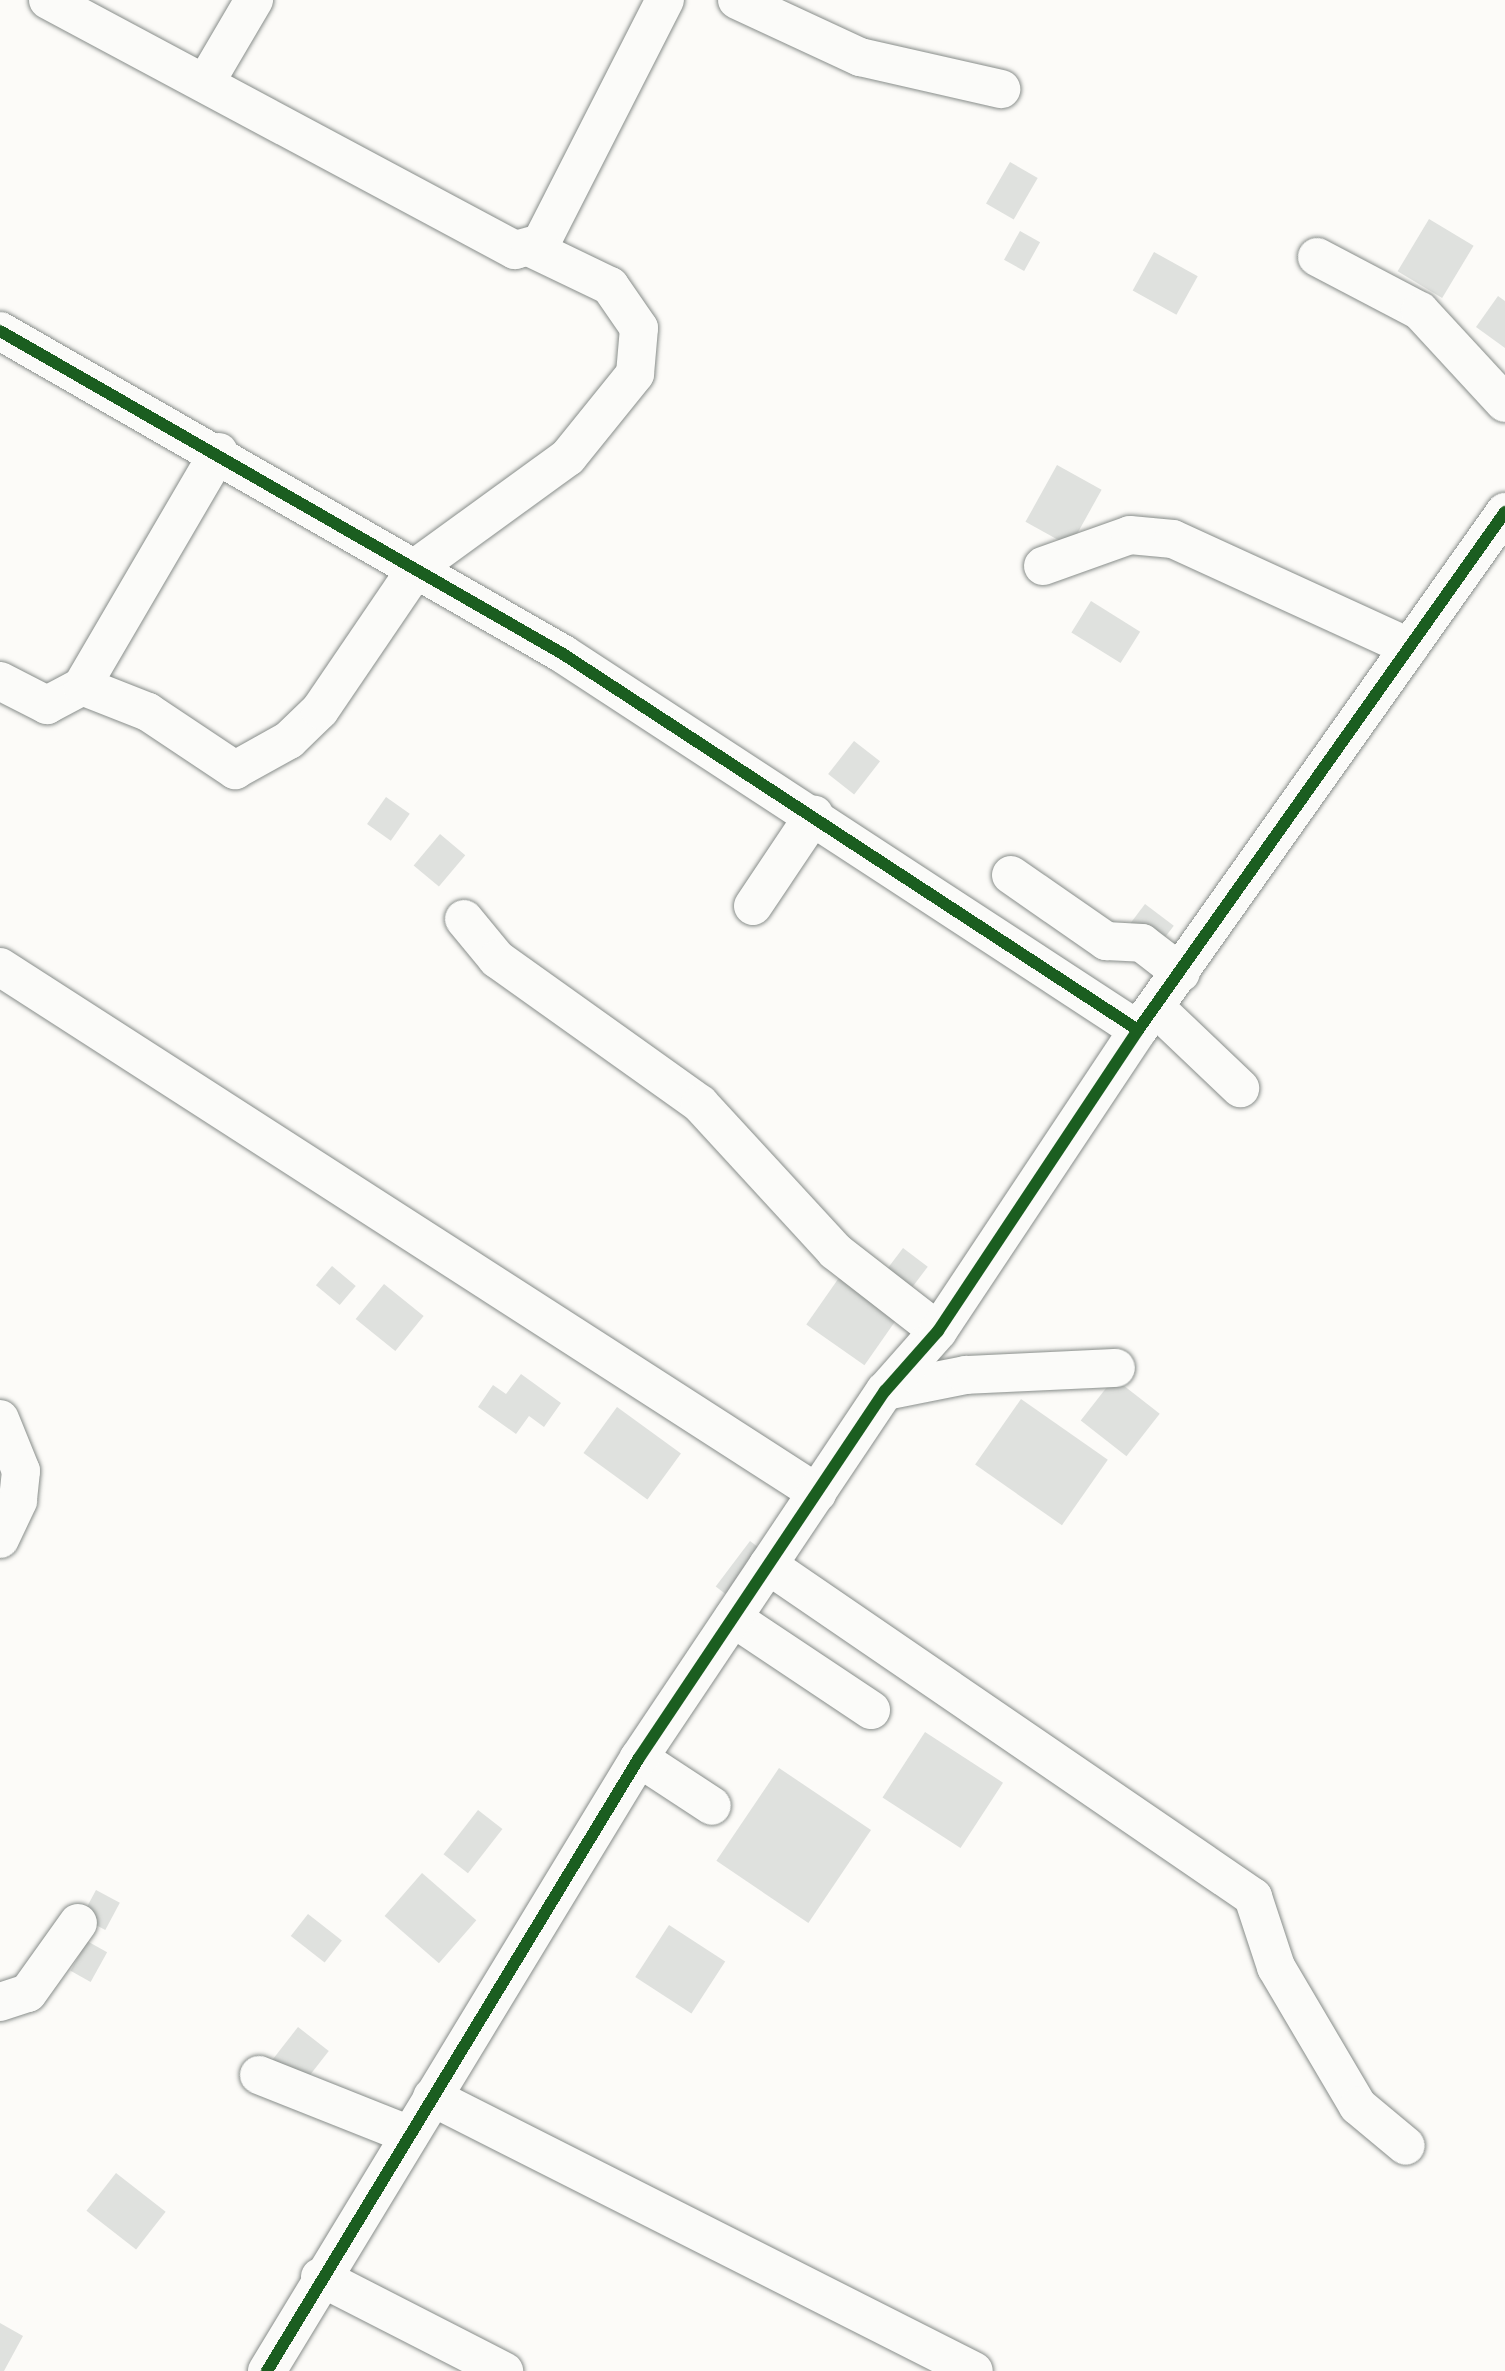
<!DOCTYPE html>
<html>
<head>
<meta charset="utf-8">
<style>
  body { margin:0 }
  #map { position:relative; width:1505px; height:2371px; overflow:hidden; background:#fcfbf8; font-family:"Shantell Sans",sans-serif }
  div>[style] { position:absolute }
  .building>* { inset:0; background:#dfe1de; transform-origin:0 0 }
  .roads { filter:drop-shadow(0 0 2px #888d8a) drop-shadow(0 0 2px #888d8a) }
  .street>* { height:38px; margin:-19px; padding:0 19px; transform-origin:19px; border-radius:19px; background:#fbfbf9 }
  .cycleway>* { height:12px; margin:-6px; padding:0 6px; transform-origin:6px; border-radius:6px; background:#1b5e20 }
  span { translate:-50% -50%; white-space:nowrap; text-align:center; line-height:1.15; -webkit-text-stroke:10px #fdfcf7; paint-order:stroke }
</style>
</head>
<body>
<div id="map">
  <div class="building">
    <i style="left:1010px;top:162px;width:32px;height:48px;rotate:30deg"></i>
    <i style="left:1429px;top:219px;width:52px;height:61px;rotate:31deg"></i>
    <i style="left:1020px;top:231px;width:23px;height:33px;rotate:29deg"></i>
    <i style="left:1154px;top:252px;width:50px;height:44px;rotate:29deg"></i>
    <i style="clip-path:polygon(1498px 296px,1505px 301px,1505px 348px,1476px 327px)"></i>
    <i style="left:1057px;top:465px;width:51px;height:65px;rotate:29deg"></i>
    <i style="left:1091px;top:601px;width:58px;height:37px;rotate:32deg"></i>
    <i style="left:854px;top:741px;width:33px;height:42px;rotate:38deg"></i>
    <i style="left:386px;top:797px;width:29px;height:33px;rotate:35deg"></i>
    <i style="left:440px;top:834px;width:33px;height:41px;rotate:40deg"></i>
    <i style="left:1145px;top:904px;width:36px;height:38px;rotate:37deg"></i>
    <i style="left:903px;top:1248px;width:31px;height:39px;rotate:37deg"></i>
    <i style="left:332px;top:1266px;width:31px;height:25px;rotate:40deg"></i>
    <i style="left:843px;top:1272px;width:71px;height:64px;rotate:35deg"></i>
    <i style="left:384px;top:1284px;width:51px;height:45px;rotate:39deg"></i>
    <i style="clip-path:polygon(521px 1374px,561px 1403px,544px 1427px,529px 1416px,516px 1434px,478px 1407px,493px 1385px,506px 1394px)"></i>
    <i style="left:1114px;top:1378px;width:58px;height:54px;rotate:38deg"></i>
    <i style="left:1021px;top:1399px;width:106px;height:80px;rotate:35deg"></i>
    <i style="left:617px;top:1407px;width:79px;height:57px;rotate:36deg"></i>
    <i style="left:750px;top:1541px;width:26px;height:57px;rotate:37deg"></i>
    <i style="left:925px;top:1732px;width:93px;height:78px;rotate:33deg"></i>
    <i style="left:779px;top:1768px;width:111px;height:112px;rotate:34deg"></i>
    <i style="left:478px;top:1810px;width:31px;height:56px;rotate:38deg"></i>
    <i style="left:422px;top:1873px;width:72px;height:57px;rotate:41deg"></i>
    <i style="left:96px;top:1890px;width:27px;height:31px;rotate:28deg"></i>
    <i style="left:308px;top:1914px;width:43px;height:28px;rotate:38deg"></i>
    <i style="left:669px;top:1925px;width:67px;height:62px;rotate:33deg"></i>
    <i style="left:87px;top:1941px;width:23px;height:34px;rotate:29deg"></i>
    <i style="left:298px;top:2027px;width:39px;height:44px;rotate:38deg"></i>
    <i style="left:116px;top:2173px;width:63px;height:48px;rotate:38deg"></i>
    <i style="clip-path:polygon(0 2323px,23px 2336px,4px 2371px,0 2371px)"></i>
  </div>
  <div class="roads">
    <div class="street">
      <i style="left:48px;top:0;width:530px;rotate:28.16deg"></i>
      <i style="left:515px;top:250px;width:27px;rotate:-15deg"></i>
      <i style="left:541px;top:243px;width:273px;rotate:-63deg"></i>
      <i style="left:737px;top:0;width:136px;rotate:24.9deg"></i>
      <i style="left:860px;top:57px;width:145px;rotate:12.8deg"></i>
      <i style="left:207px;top:80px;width:93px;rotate:-59.6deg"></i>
      <i style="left:1317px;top:257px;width:116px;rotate:27.7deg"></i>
      <i style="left:1420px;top:311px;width:125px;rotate:47.3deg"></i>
      <i style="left:0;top:331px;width:649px;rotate:29.84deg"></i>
      <i style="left:563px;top:654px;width:687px;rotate:33.18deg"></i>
      <i style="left:1043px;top:566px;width:92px;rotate:-19.6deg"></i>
      <i style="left:1130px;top:535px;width:43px;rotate:5.3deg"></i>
      <i style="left:1173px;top:539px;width:260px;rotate:24.6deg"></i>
      <i style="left:0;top:681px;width:53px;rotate:27.1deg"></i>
      <i style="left:47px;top:705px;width:40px;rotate:-28deg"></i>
      <i style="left:82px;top:686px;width:271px;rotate:-59.7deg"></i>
      <i style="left:82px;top:686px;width:71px;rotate:21.5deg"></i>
      <i style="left:148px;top:712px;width:105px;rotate:33.7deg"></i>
      <i style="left:235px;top:770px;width:62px;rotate:-29.1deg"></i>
      <i style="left:289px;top:740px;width:43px;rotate:-44.1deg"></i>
      <i style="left:320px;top:710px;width:174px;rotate:-55.8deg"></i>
      <i style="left:418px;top:566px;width:185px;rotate:-36deg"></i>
      <i style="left:568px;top:457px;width:107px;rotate:-51.1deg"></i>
      <i style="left:635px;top:374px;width:46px;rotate:-85deg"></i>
      <i style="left:639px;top:328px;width:51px;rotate:-124.6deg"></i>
      <i style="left:610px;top:286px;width:88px;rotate:-154.3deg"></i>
      <i style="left:1011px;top:875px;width:116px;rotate:34.8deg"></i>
      <i style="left:1106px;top:941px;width:36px;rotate:3deg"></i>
      <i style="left:1142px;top:943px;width:49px;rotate:37.6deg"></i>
      <i style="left:753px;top:906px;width:110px;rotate:-56.2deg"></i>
      <i style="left:464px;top:919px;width:52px;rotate:50.5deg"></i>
      <i style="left:497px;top:959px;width:249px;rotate:35.5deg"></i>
      <i style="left:700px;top:1104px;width:200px;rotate:47.4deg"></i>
      <i style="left:835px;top:1251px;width:130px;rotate:37.8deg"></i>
      <i style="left:0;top:967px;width:972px;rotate:32.77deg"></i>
      <i style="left:1157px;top:1009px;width:115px;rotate:43.6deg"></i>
      <i style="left:885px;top:1391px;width:83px;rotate:-11.2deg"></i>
      <i style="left:966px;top:1375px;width:150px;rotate:-2.7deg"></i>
      <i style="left:0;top:1419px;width:56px;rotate:68deg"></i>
      <i style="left:21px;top:1471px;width:30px;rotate:96deg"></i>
      <i style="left:18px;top:1501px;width:42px;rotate:115.3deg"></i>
      <i style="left:768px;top:1565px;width:588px;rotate:34.39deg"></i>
      <i style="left:1253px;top:1897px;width:74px;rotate:71.8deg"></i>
      <i style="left:1276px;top:1967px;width:161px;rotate:59.5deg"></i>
      <i style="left:1358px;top:2106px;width:62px;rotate:39.8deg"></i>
      <i style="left:733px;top:1618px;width:166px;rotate:33.7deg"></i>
      <i style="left:639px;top:1758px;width:87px;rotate:33.3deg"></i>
      <i style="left:0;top:2002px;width:29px;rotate:-18deg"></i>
      <i style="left:28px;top:1993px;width:86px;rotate:-54.5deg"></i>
      <i style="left:259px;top:2075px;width:162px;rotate:21.7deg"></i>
      <i style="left:432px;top:2097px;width:607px;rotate:26.82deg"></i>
      <i style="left:320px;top:2277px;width:207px;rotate:27.1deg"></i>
      <i style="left:267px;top:2371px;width:717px;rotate:-58.75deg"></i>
      <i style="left:639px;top:1758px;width:442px;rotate:-56.2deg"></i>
      <i style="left:885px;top:1391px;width:80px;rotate:-48.5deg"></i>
      <i style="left:938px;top:1331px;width:361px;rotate:-56.4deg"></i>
      <i style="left:1138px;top:1030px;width:635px;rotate:-54.68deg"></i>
    </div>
  </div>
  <div class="cycleway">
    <i style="left:0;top:331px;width:649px;rotate:29.84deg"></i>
    <i style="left:563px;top:654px;width:687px;rotate:33.18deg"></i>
    <i style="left:267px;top:2371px;width:717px;rotate:-58.75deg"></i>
    <i style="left:639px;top:1758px;width:442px;rotate:-56.2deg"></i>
    <i style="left:885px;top:1391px;width:80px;rotate:-48.5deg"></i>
    <i style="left:938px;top:1331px;width:361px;rotate:-56.4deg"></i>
    <i style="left:1138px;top:1030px;width:635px;rotate:-54.68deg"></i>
  </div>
</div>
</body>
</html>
